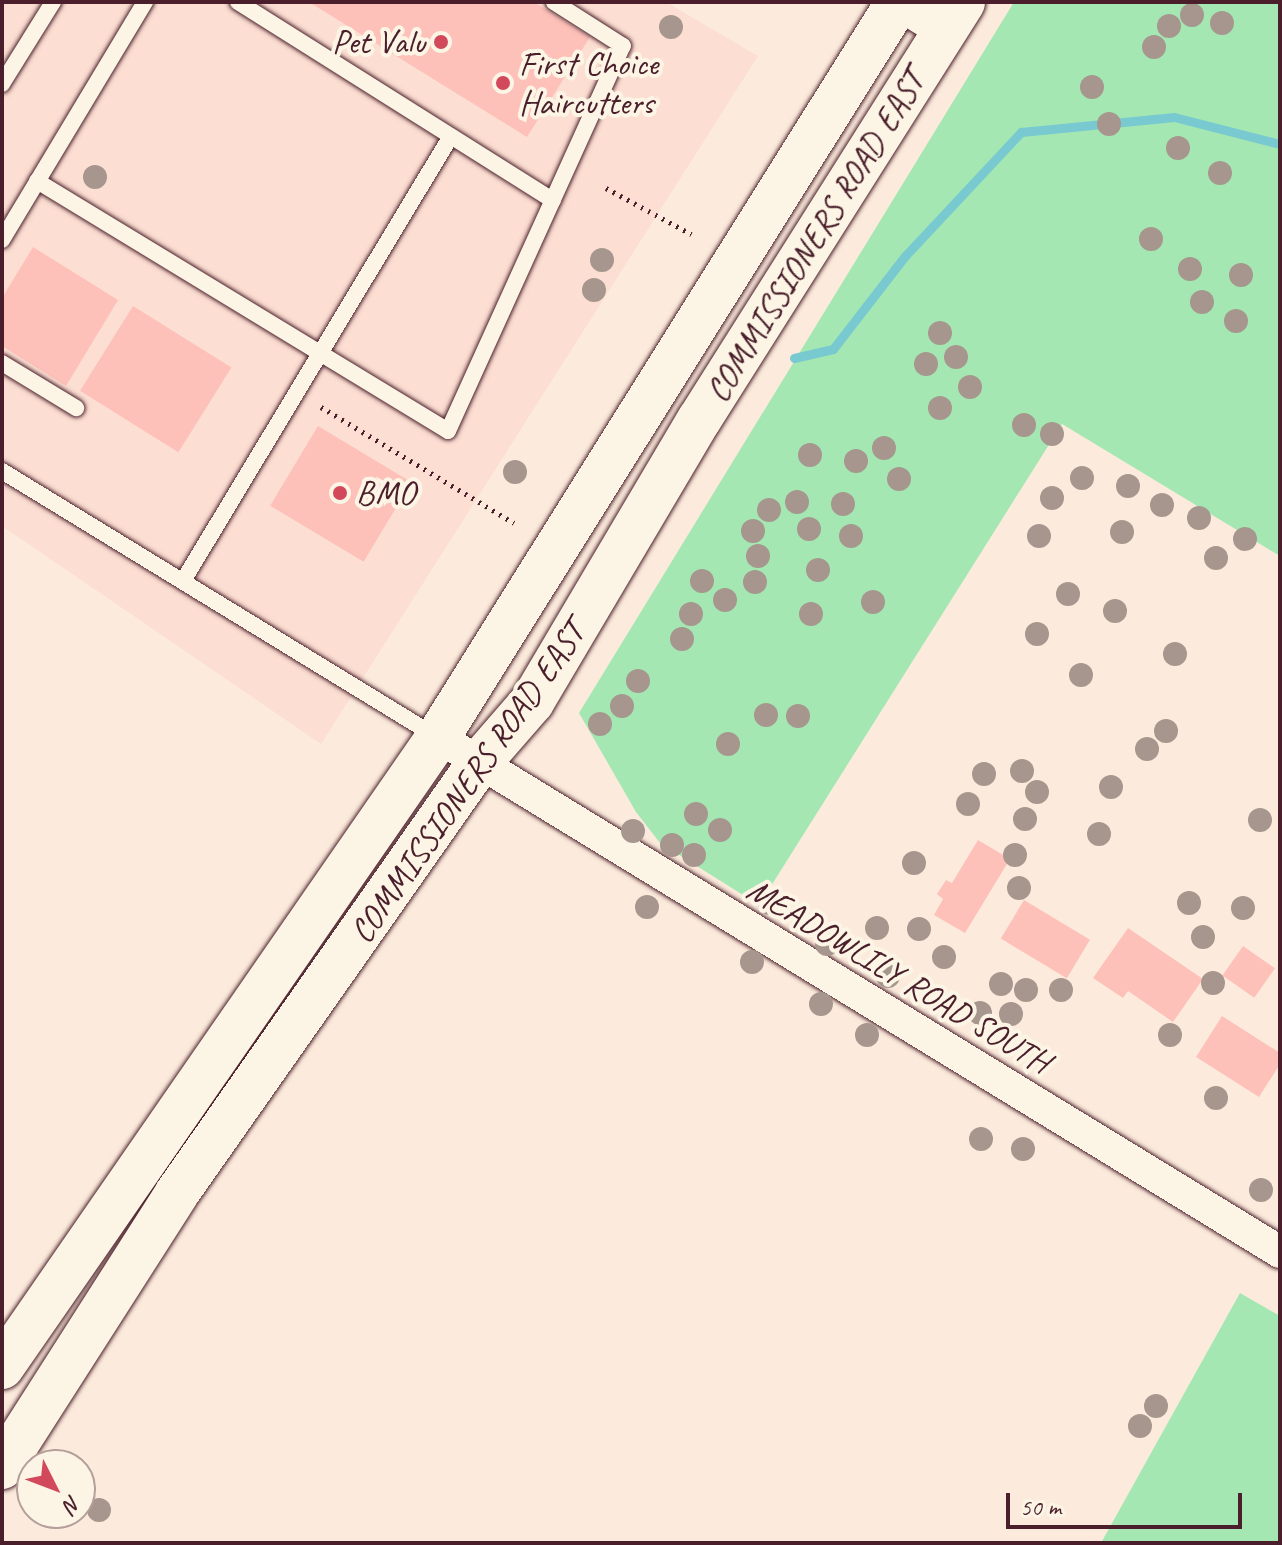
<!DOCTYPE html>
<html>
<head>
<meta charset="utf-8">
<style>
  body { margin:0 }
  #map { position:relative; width:1282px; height:1545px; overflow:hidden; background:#fcebdc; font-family:Caveat,sans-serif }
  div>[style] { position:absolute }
  .built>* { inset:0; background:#fcded2 }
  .green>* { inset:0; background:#a4e7b2 }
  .stream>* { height:9px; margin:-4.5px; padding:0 4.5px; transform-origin:4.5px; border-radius:4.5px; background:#79cad0 }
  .building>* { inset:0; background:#fdc1b9; transform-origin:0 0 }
  .path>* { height:5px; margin-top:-2.5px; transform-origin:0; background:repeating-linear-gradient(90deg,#4a1f2b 0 2px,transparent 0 8px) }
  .roads { filter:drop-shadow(0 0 2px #4a1f2b) drop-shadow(0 0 2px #4a1f2b) }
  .service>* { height:16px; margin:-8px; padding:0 8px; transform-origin:8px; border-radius:8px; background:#fcf5e5 }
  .minor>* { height:32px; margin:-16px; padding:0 16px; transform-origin:16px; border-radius:16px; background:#fcf5e5 }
  .secondary>* { height:44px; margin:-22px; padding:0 22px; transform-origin:22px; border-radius:22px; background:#fcf5e5 }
  .motorway>* { height:44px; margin:-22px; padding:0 22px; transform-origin:22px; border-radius:22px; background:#fcf5e5 }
  .trees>* { width:24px; height:24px; margin:-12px; border-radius:50%; background:#a6968d }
  .dots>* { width:22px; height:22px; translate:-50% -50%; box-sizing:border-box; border:4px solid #fcf5e5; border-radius:50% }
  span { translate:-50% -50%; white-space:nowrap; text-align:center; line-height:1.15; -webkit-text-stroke:8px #fcf5e5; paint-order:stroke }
  .poi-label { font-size:34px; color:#4a1f2b }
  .right { translate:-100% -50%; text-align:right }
  .left { translate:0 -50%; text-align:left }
  .street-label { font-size:34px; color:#4a1f2b }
  .frame { position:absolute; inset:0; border:4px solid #4a1f2b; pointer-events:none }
  .north { position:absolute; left:16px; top:1449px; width:80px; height:80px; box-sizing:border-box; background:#fcf5e5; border:2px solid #b59f9b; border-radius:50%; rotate:132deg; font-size:22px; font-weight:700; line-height:32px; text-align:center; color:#4a1f2b }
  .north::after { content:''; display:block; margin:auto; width:28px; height:36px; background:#d1495b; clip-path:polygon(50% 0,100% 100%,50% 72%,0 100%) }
  .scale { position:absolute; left:1006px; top:1493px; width:236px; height:36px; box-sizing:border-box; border:4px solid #4a1f2b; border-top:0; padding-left:10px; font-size:24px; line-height:28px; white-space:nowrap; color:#4a1f2b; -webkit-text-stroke:6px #fcf5e5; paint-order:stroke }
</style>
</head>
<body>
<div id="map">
  <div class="built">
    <i style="clip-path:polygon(2px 2px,666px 2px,758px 56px,321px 744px,2px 526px)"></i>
  </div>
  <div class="green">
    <i style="clip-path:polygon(1014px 2px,1280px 2px,1280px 556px,1062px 424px,759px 905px,660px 843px,636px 812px,579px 713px)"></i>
    <i style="clip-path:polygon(1240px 1293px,1280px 1316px,1280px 1543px,1101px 1543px)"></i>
  </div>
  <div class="stream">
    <i style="left:794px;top:358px;width:40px;rotate:-13deg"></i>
    <i style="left:833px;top:349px;width:118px;rotate:-52.3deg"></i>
    <i style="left:905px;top:256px;width:170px;rotate:-46.9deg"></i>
    <i style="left:1021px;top:132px;width:154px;rotate:-5.6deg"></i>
    <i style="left:1174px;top:117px;width:109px;rotate:14.3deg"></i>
  </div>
  <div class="building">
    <i style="clip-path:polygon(309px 2px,534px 2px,590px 37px,527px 137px)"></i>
    <i style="clip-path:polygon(33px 247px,118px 300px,66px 386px,2px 346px,2px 298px)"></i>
    <i style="left:133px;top:306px;width:116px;height:100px;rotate:32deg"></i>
    <i style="left:318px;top:426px;width:109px;height:93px;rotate:31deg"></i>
    <i style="clip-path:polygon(978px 840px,1010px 859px,965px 933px,934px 915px,943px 899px,937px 894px,946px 880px,952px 883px)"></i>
    <i style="left:1024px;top:900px;width:77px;height:45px;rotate:31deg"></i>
    <i style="clip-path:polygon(1128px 928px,1203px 979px,1173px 1022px,1128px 991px,1123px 998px,1093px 978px)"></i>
    <i style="left:1243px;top:946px;width:39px;height:36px;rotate:35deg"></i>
    <i style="clip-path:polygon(1222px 1016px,1280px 1053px,1280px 1064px,1259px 1097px,1196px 1057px)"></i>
  </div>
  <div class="path">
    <i style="left:606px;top:188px;width:97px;rotate:28.4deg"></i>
    <i style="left:321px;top:407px;width:225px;rotate:31deg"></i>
  </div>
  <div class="roads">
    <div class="service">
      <i style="left:238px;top:2px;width:372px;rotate:32.2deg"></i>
      <i style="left:2px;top:84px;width:97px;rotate:-58.1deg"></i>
      <i style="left:37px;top:181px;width:481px;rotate:31.3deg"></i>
      <i style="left:448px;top:431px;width:423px;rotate:-65.6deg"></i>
      <i style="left:623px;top:46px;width:82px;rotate:-147.5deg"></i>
      <i style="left:2px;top:240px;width:278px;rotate:-59deg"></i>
      <i style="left:2px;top:363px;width:87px;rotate:31.3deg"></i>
      <i style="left:2px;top:471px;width:510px;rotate:31.45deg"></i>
      <i style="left:183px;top:581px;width:519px;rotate:-58.94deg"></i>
    </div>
    <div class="minor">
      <i style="left:438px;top:737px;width:987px;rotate:31.45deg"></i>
    </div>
    <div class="secondary">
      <i style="left:2px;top:1367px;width:766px;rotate:-55.31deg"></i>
      <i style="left:438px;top:737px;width:867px;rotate:-57.96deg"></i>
      <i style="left:2px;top:1467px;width:325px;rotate:-57.4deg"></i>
      <i style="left:177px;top:1193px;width:525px;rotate:-54.92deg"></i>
      <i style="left:479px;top:763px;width:81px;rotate:-49deg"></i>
      <i style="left:532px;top:702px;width:328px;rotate:-59.4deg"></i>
      <i style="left:699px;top:420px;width:494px;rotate:-57.7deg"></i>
    </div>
    <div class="motorway">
      <i style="left:906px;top:2px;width:48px;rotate:31.4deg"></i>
    </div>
  </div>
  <div class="trees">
    <i style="left:1192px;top:15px"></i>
    <i style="left:1222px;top:23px"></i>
    <i style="left:1169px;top:26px"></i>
    <i style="left:671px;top:27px"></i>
    <i style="left:1154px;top:47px"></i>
    <i style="left:1092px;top:87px"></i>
    <i style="left:1109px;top:124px"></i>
    <i style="left:1178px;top:148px"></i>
    <i style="left:1220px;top:173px"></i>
    <i style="left:95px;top:177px"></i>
    <i style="left:1151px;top:239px"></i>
    <i style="left:602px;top:260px"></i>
    <i style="left:1190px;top:269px"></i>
    <i style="left:1241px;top:275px"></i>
    <i style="left:594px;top:290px"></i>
    <i style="left:1202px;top:302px"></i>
    <i style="left:1236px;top:321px"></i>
    <i style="left:940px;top:333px"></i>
    <i style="left:956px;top:357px"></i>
    <i style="left:926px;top:364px"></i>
    <i style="left:970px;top:387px"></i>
    <i style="left:940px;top:408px"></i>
    <i style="left:1024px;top:425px"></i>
    <i style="left:1052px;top:434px"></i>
    <i style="left:884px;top:448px"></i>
    <i style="left:810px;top:455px"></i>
    <i style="left:856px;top:461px"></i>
    <i style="left:515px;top:472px"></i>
    <i style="left:1082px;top:478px"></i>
    <i style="left:899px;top:479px"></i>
    <i style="left:1128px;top:486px"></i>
    <i style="left:1052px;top:498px"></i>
    <i style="left:797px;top:502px"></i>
    <i style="left:843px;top:504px"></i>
    <i style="left:1162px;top:505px"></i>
    <i style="left:769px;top:510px"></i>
    <i style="left:1199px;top:518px"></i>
    <i style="left:809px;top:529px"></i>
    <i style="left:753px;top:531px"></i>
    <i style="left:1122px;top:532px"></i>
    <i style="left:851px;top:536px"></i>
    <i style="left:1039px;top:536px"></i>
    <i style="left:1245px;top:539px"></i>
    <i style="left:758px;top:556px"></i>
    <i style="left:1216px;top:558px"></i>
    <i style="left:818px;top:570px"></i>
    <i style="left:702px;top:581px"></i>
    <i style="left:755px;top:582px"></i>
    <i style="left:1068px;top:594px"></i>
    <i style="left:725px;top:600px"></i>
    <i style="left:873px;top:602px"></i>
    <i style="left:1115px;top:611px"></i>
    <i style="left:691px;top:614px"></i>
    <i style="left:811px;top:614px"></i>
    <i style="left:1037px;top:634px"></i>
    <i style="left:682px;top:639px"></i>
    <i style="left:1175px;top:654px"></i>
    <i style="left:1081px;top:675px"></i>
    <i style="left:638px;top:681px"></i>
    <i style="left:622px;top:706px"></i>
    <i style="left:766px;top:715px"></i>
    <i style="left:798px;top:716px"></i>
    <i style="left:600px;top:724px"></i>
    <i style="left:1166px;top:731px"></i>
    <i style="left:728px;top:744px"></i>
    <i style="left:1147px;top:749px"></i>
    <i style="left:1022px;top:771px"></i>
    <i style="left:984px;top:774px"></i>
    <i style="left:1111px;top:787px"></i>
    <i style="left:1037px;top:792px"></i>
    <i style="left:968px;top:804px"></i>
    <i style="left:696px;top:814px"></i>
    <i style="left:1025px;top:819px"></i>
    <i style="left:1260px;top:820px"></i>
    <i style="left:720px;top:830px"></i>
    <i style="left:633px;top:831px"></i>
    <i style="left:1099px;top:834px"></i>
    <i style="left:672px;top:845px"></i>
    <i style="left:694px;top:855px"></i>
    <i style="left:1015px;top:855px"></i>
    <i style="left:914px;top:863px"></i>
    <i style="left:1019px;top:888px"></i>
    <i style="left:770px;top:903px"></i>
    <i style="left:1189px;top:903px"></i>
    <i style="left:647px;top:907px"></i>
    <i style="left:1243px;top:908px"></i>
    <i style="left:877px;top:928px"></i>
    <i style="left:919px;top:929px"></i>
    <i style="left:1203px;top:937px"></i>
    <i style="left:827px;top:944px"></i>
    <i style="left:944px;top:957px"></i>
    <i style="left:752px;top:962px"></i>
    <i style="left:888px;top:976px"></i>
    <i style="left:1213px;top:983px"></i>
    <i style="left:1001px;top:984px"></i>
    <i style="left:1026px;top:990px"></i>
    <i style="left:1061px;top:990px"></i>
    <i style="left:821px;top:1004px"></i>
    <i style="left:980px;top:1013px"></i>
    <i style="left:1011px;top:1014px"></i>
    <i style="left:867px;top:1035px"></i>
    <i style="left:1170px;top:1035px"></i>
    <i style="left:1216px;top:1098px"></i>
    <i style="left:981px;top:1139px"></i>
    <i style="left:1023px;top:1149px"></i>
    <i style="left:1261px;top:1190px"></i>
    <i style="left:1156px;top:1406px"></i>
    <i style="left:1140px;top:1426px"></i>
    <i style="left:99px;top:1510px"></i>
  </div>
  <div class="dots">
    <i style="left:441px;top:42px;background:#d1495b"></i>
    <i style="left:503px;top:83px;background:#d1495b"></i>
    <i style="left:340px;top:493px;background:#d1495b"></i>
  </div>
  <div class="poi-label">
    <span class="right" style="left:425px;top:42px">Pet Valu</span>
    <span class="left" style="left:519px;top:83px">First Choice<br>Haircutters</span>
    <span class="left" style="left:356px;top:493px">BMO</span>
  </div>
  <div class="street-label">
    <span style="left:815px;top:236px;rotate:-58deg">COMMISSIONERS ROAD EAST</span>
    <span style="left:467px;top:782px;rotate:-55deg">COMMISSIONERS ROAD EAST</span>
    <span style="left:899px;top:975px;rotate:31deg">MEADOWLILY ROAD SOUTH</span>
  </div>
  <div class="frame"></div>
  <div class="north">N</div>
  <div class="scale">50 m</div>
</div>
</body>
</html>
